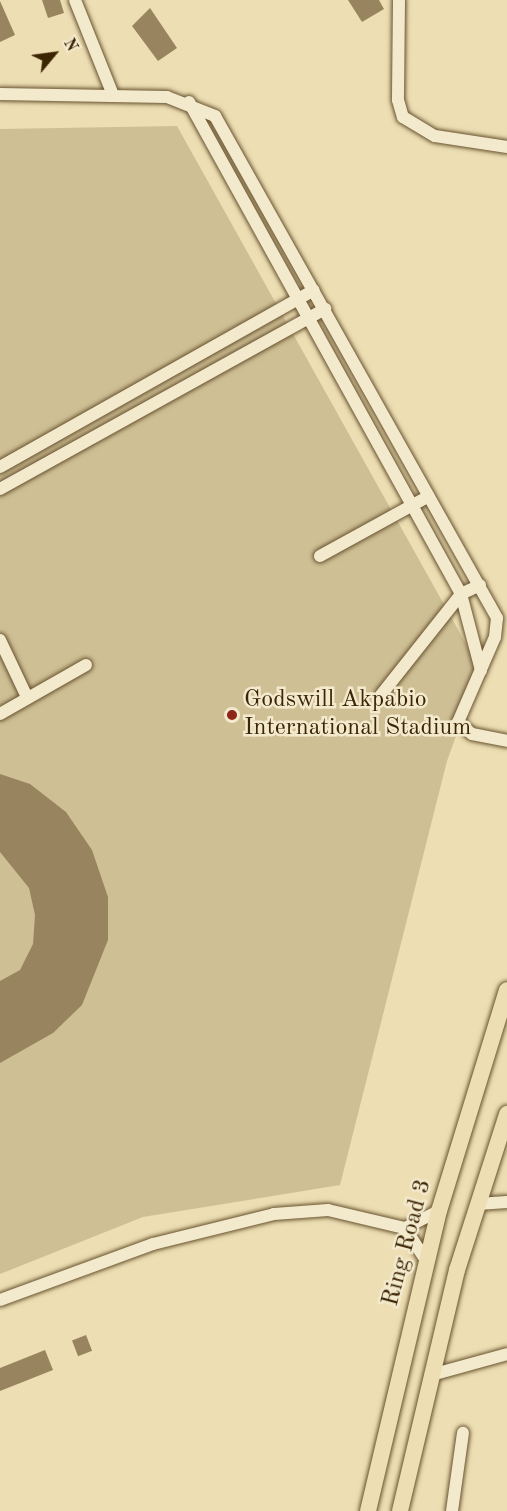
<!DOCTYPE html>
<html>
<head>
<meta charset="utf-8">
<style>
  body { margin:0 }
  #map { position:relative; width:507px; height:1511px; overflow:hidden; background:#eddeb3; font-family:"Old Standard TT",serif }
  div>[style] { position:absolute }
  .green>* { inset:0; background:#cfbf95 }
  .building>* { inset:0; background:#98855f; transform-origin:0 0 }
  .roads { filter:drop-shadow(0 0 2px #68532f) drop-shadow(0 0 2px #68532f) }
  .minor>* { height:12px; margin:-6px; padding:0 6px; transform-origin:6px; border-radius:6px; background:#f3eace }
  .major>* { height:16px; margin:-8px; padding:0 8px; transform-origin:8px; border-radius:8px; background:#eddeb3 }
  .dots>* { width:16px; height:16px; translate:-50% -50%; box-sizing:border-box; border:3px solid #f3eace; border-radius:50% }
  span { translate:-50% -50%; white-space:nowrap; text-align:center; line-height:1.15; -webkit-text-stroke:5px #f3eace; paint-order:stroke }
  .poi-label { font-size:24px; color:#3c2503 }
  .left { translate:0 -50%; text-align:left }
  .street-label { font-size:24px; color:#3c2503 }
  .north { position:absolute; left:24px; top:24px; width:60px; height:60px; -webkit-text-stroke:4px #f3eace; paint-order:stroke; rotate:61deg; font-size:16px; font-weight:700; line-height:24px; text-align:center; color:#3c2503 }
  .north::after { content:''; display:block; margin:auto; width:21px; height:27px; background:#3c2503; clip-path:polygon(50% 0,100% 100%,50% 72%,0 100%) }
</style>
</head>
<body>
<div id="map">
  <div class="green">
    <i style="clip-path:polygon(177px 126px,480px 669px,447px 761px,340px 1185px,143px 1217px,0 1274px,0 129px)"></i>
  </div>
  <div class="building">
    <i style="clip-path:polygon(42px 0,60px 0,64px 13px,48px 18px)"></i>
    <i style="clip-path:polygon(348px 0,379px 0,384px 9px,362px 22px)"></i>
    <i style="clip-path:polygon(0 1px,15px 35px,0 42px)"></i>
    <i style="clip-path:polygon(150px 8px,177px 48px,158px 61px,132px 26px)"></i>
    <i style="clip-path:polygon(0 774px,30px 784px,66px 812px,92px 850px,108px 897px,108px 940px,82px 1005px,53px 1033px,0 1063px,0 981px,20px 970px,33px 944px,35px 915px,29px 888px,0 852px)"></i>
    <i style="left:86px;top:1335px;width:17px;height:15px;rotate:69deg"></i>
    <i style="clip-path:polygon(45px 1350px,53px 1370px,0 1391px,0 1368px)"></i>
  </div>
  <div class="roads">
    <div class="minor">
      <i style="left:75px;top:0;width:102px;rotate:68.2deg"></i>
      <i style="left:399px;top:0;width:100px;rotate:90.6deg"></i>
      <i style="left:398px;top:100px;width:18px;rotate:74deg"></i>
      <i style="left:403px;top:117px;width:37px;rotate:31deg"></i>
      <i style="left:435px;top:136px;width:73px;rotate:8.7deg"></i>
      <i style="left:0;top:94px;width:167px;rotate:1deg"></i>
      <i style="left:167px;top:97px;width:52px;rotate:21.6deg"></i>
      <i style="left:215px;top:116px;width:576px;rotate:60.67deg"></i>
      <i style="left:497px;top:618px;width:19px;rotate:96deg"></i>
      <i style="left:495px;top:637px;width:93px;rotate:113.5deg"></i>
      <i style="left:458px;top:722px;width:18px;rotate:41deg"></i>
      <i style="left:472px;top:734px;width:36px;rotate:11deg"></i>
      <i style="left:189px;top:102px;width:562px;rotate:61.06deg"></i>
      <i style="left:461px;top:594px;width:79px;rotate:75.3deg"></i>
      <i style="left:0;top:467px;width:360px;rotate:-29.4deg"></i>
      <i style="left:0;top:489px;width:372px;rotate:-29deg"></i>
      <i style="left:320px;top:556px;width:124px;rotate:-28.8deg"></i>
      <i style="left:0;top:640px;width:63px;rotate:64.7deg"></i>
      <i style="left:381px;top:695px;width:129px;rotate:-51.6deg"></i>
      <i style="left:461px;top:594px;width:21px;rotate:-25deg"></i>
      <i style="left:0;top:714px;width:99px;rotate:-29.7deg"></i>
      <i style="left:478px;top:1204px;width:29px;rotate:-4deg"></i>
      <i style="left:405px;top:1228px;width:38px;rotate:-27deg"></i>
      <i style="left:0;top:1300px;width:163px;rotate:-20.1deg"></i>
      <i style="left:153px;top:1244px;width:125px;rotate:-13.9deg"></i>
      <i style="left:274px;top:1214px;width:54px;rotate:-4.2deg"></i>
      <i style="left:328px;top:1210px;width:79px;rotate:13.2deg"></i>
      <i style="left:405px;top:1228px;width:38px;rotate:57deg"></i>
      <i style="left:431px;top:1375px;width:79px;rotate:-15.4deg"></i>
      <i style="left:452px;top:1511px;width:79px;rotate:-82deg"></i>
    </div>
    <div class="major">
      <i style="left:368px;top:1511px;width:308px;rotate:-76.7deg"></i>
      <i style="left:439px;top:1211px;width:231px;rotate:-72.9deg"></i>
      <i style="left:400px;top:1511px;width:248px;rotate:-76.7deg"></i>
      <i style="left:457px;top:1270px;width:164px;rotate:-72.2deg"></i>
    </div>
  </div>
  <div class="dots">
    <i style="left:232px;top:715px;background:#8f2418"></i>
  </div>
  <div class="poi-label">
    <span class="left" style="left:244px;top:715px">Godswill Akpabio<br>International Stadium</span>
  </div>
  <div class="street-label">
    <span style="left:408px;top:1243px;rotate:-75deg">Ring Road 3</span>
  </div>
  <div class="north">N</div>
</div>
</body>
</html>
